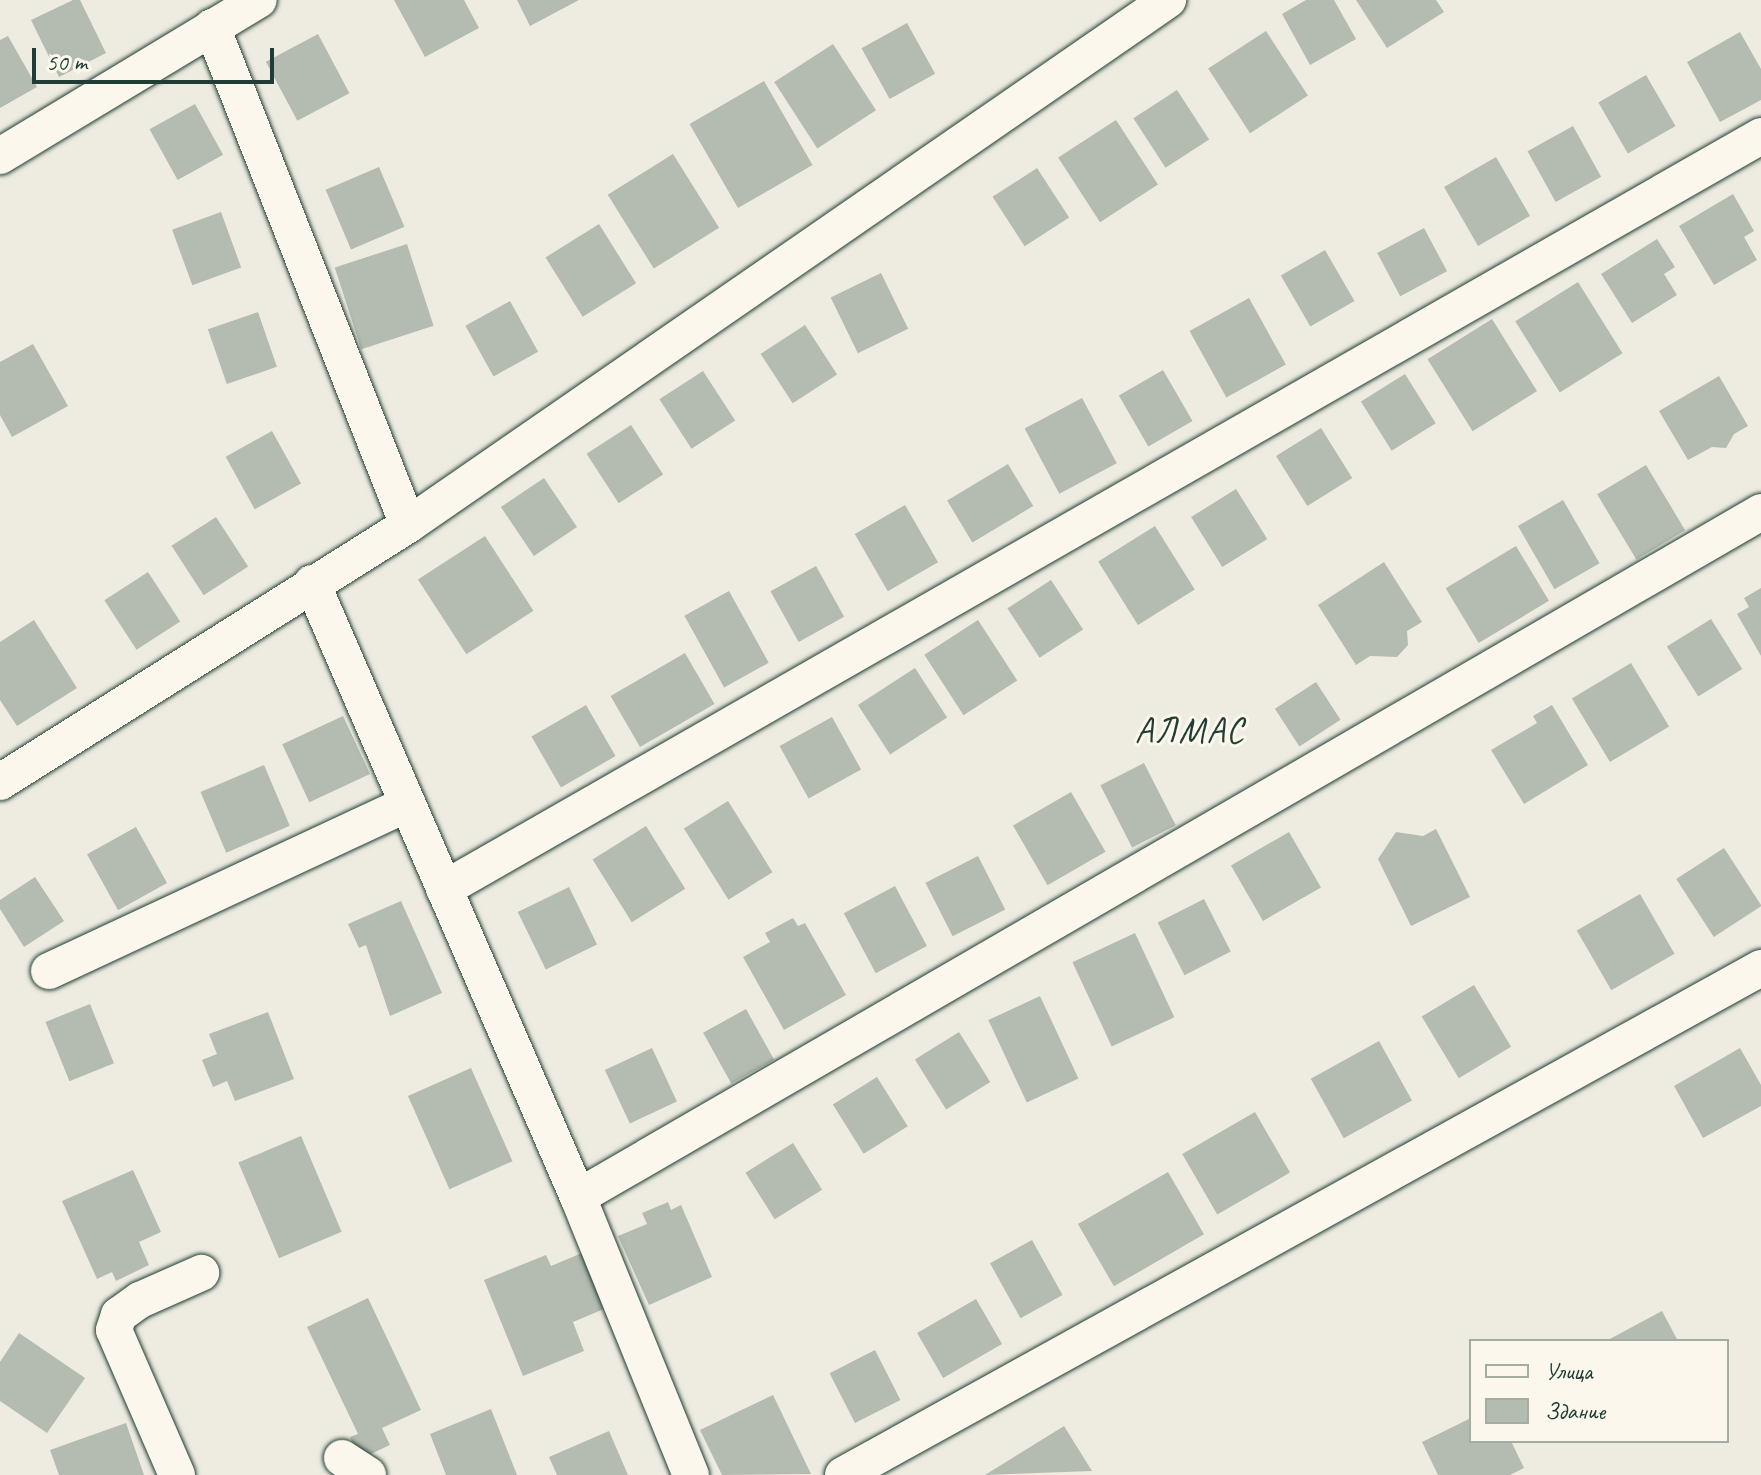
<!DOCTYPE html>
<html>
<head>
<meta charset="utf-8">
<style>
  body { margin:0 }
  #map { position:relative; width:1761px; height:1475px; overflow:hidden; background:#eeece1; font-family:Caveat,sans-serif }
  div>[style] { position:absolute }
  .building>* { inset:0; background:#b4bbb0; transform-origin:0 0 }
  .roads { filter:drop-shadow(0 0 2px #1f3d34) drop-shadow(0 0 2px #1f3d34) }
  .street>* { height:36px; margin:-18px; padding:0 18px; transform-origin:18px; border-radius:18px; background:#fbf7ec }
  span { translate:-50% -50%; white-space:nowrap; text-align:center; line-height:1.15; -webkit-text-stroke:6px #fbf7ec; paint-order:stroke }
  .neighbourhood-label { font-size:36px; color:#1f3d34; letter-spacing:2px }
  .legend { position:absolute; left:1469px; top:1339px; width:260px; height:104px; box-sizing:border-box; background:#fbf7ec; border:2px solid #a3ada2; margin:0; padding:10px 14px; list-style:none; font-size:24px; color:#1f3d34 }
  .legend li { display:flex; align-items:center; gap:16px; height:40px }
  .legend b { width:40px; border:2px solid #a3ada2 }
  .scale { position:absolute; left:32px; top:48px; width:242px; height:36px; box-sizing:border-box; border:4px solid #1f3d34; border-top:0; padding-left:10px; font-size:24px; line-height:28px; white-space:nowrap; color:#1f3d34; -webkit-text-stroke:6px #fbf7ec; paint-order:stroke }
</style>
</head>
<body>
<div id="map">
  <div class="building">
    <i style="clip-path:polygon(73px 0,80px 0,106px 53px,59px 77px,31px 20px)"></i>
    <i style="clip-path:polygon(394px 0,464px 0,479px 28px,425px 57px)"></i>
    <i style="clip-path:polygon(517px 0,579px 0,530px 26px)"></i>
    <i style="clip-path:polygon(1306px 0,1334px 0,1356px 39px,1310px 65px,1282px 14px)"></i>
    <i style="clip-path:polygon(1356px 0,1436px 0,1444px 12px,1387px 48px)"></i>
    <i style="left:907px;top:23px;width:58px;height:52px;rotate:61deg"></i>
    <i style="left:1266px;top:31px;width:77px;height:69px;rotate:57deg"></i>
    <i style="clip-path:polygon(1740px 32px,1761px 69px,1761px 100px,1720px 122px,1687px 62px)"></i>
    <i style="left:318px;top:34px;width:67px;height:59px;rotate:62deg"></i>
    <i style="clip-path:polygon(8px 36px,37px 87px,0 108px,0 40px)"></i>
    <i style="left:833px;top:44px;width:79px;height:70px;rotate:57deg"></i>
    <i style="left:1646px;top:75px;width:59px;height:55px;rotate:60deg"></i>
    <i style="left:764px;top:81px;width:97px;height:86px;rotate:60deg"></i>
    <i style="left:1177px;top:90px;width:59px;height:52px;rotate:57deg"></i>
    <i style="left:195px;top:104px;width:58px;height:52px;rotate:61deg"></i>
    <i style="left:1116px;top:120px;width:77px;height:69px;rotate:57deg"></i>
    <i style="left:1573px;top:126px;width:58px;height:52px;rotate:61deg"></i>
    <i style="left:673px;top:154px;width:87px;height:77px;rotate:58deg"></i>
    <i style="left:1496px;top:157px;width:68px;height:60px;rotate:60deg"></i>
    <i style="left:379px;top:167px;width:65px;height:58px;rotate:67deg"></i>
    <i style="left:1037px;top:168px;width:59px;height:53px;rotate:57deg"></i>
    <i style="clip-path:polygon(1733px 194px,1754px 231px,1744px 237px,1757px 260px,1714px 285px,1679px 226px)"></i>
    <i style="left:221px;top:212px;width:59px;height:52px;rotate:70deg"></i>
    <i style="left:599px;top:224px;width:70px;height:63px;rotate:58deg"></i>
    <i style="left:1424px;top:228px;width:49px;height:53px;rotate:62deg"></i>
    <i style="clip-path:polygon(1657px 239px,1675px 267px,1664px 274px,1677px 295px,1632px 323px,1601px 274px)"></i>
    <i style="left:407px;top:244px;width:86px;height:76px;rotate:72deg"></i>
    <i style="left:1325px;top:250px;width:59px;height:51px;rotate:60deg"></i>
    <i style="left:881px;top:273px;width:62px;height:56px;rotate:64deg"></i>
    <i style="left:1578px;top:282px;width:84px;height:74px;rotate:58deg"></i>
    <i style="left:1249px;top:298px;width:76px;height:68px;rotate:61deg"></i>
    <i style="left:510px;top:301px;width:58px;height:51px;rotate:61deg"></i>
    <i style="left:258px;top:312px;width:58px;height:53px;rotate:71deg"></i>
    <i style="left:1492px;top:319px;width:85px;height:76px;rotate:58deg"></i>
    <i style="left:805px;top:325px;width:59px;height:53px;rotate:57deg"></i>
    <i style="clip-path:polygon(33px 344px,68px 406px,12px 437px,0 415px,0 362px)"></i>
    <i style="left:1163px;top:370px;width:59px;height:51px;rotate:60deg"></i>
    <i style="left:703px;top:371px;width:59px;height:52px;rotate:57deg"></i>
    <i style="left:1405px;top:374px;width:58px;height:52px;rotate:58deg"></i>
    <i style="clip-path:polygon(1719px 376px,1748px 426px,1734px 434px,1726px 448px,1712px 447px,1688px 460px,1659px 411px)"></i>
    <i style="left:1082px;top:398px;width:74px;height:65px;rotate:62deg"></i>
    <i style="left:631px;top:425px;width:59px;height:53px;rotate:57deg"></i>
    <i style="left:1321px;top:428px;width:59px;height:53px;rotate:58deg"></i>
    <i style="left:272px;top:431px;width:60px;height:53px;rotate:61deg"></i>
    <i style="left:1008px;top:464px;width:49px;height:71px;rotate:59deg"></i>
    <i style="left:1646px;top:465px;width:76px;height:57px;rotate:59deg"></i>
    <i style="left:544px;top:478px;width:59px;height:52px;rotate:56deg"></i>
    <i style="left:1236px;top:489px;width:59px;height:53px;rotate:58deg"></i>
    <i style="left:1563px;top:500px;width:73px;height:52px;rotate:60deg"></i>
    <i style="left:905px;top:505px;width:66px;height:58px;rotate:60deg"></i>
    <i style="left:216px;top:517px;width:59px;height:53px;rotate:57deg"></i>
    <i style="left:1155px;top:526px;width:75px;height:67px;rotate:58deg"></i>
    <i style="left:485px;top:536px;width:89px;height:80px;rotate:57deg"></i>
    <i style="left:1516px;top:546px;width:64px;height:82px;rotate:59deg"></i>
    <i style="clip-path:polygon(1384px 562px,1422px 622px,1407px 631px,1408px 645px,1397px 657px,1370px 656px,1356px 665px,1318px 605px)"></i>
    <i style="left:816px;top:566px;width:58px;height:52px;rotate:61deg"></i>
    <i style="left:148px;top:572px;width:59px;height:52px;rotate:57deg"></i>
    <i style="left:1051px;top:580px;width:59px;height:52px;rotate:57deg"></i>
    <i style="clip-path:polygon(1761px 588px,1761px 656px,1737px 614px,1749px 607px,1744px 598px)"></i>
    <i style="left:729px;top:591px;width:82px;height:51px;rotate:61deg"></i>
    <i style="left:1711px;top:619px;width:59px;height:52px;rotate:58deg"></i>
    <i style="clip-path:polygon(34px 620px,77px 688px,17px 726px,0 700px,0 642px)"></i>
    <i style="left:978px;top:620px;width:72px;height:64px;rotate:57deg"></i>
    <i style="left:685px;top:653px;width:59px;height:86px;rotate:60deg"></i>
    <i style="left:1631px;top:663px;width:74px;height:69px;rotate:59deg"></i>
    <i style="left:915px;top:668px;width:59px;height:68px;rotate:57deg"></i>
    <i style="left:1316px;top:682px;width:45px;height:49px;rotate:57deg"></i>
    <i style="left:586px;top:705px;width:59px;height:63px;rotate:60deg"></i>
    <i style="clip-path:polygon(1552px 705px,1588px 765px,1524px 804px,1491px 750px,1537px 723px,1533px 716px)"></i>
    <i style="left:343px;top:716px;width:64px;height:67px;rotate:65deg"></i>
    <i style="left:832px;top:717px;width:60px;height:60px;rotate:61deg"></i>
    <i style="left:1144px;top:763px;width:70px;height:49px;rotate:63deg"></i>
    <i style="left:264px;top:765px;width:66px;height:69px;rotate:67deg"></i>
    <i style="left:1071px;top:792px;width:69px;height:67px;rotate:60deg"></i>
    <i style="left:728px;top:801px;width:84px;height:52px;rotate:58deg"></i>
    <i style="left:646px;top:826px;width:74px;height:63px;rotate:58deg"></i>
    <i style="left:136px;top:827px;width:64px;height:56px;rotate:61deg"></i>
    <i style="clip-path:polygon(1436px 829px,1470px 897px,1411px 926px,1378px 859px,1396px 832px,1423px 836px)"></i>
    <i style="left:1289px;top:832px;width:64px;height:67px;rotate:60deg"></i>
    <i style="left:1724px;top:848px;width:69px;height:57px;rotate:57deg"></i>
    <i style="left:978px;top:856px;width:60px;height:59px;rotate:63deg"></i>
    <i style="clip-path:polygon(35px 877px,64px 921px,24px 947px,0 909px,0 900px)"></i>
    <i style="left:895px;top:886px;width:68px;height:58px;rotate:62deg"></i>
    <i style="left:569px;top:887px;width:64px;height:57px;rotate:64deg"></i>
    <i style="left:1640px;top:894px;width:69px;height:73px;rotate:60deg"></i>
    <i style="left:1204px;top:899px;width:59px;height:52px;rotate:63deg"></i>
    <i style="clip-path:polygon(401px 901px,442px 993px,390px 1016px,366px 945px,359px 948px,348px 924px)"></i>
    <i style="clip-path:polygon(793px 918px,798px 926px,805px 923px,846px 995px,784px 1030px,743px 957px,770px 942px,765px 933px)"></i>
    <i style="left:1135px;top:933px;width:93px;height:69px;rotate:65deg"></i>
    <i style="left:1474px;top:985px;width:72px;height:61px;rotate:59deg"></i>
    <i style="left:1040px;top:996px;width:91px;height:57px;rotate:65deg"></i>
    <i style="left:90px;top:1004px;width:64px;height:48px;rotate:68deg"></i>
    <i style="left:746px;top:1009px;width:58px;height:49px;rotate:61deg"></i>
    <i style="clip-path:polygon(268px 1012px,294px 1079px,235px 1101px,227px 1081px,213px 1087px,202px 1060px,217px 1054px,209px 1034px)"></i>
    <i style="left:959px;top:1032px;width:59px;height:52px;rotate:58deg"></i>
    <i style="left:1379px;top:1041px;width:68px;height:78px;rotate:61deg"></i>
    <i style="left:652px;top:1048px;width:59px;height:52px;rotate:65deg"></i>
    <i style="clip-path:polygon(1740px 1048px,1761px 1085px,1761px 1106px,1703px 1138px,1674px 1086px)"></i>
    <i style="left:471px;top:1068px;width:102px;height:69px;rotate:66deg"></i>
    <i style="left:877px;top:1077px;width:58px;height:52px;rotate:58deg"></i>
    <i style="left:1255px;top:1112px;width:70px;height:84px;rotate:60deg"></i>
    <i style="left:301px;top:1136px;width:104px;height:68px;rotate:67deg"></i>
    <i style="left:793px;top:1143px;width:55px;height:56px;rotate:58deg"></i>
    <i style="clip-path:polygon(133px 1170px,161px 1232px,139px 1242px,149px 1265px,116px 1281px,112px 1272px,97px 1279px,62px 1201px)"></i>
    <i style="left:1168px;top:1172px;width:72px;height:104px;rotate:60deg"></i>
    <i style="clip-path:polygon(668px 1202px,671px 1210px,681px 1205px,712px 1277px,649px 1305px,618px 1236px,647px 1224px,642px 1213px)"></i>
    <i style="left:1032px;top:1240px;width:63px;height:48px;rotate:61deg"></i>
    <i style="clip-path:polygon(582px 1253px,604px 1309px,573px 1322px,584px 1351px,523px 1376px,484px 1280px,546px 1255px,551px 1266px)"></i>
    <i style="clip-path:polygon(368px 1298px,421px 1410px,382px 1428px,390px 1445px,360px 1459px,350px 1437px,358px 1434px,307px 1327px)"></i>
    <i style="left:976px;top:1299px;width:52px;height:68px;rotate:60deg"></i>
    <i style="clip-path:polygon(1662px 1311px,1678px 1341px,1606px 1341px)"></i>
    <i style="clip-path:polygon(19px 1333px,85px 1378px,47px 1433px,0 1401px,0 1362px)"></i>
    <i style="left:875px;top:1350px;width:56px;height:51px;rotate:63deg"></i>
    <i style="clip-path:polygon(773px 1395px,811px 1474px,722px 1475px,700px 1430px)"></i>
    <i style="clip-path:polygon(491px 1409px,517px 1475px,446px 1475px,430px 1434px)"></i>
    <i style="clip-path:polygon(1471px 1418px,1471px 1441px,1511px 1441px,1524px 1468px,1510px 1475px,1438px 1475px,1422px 1442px)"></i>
    <i style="clip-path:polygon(126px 1423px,144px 1475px,59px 1475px,50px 1450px)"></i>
    <i style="clip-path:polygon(1064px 1426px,1092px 1471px,985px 1475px)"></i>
    <i style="clip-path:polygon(609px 1431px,628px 1475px,557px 1475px,549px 1457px)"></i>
  </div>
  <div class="roads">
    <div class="street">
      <i style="left:212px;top:27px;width:535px;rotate:68.52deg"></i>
      <i style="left:0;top:156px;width:302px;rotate:-31.1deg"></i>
      <i style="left:312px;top:583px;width:669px;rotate:66.58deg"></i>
      <i style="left:578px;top:1197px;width:300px;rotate:67.9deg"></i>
      <i style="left:0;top:782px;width:482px;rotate:-32.2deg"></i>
      <i style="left:408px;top:525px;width:924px;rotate:-34.64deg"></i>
      <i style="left:444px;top:889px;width:1517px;rotate:-29.76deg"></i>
      <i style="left:49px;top:971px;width:395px;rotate:-25deg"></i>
      <i style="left:578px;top:1197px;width:1367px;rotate:-30.07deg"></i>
      <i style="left:342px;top:1458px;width:31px;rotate:33deg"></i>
      <i style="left:177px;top:1475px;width:158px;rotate:-113.5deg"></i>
      <i style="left:114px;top:1330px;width:16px;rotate:-72deg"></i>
      <i style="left:119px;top:1315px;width:26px;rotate:-36deg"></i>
      <i style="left:140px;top:1300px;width:67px;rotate:-23.9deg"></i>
      <i style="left:843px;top:1475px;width:1049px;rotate:-28.91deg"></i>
    </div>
  </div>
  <div class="neighbourhood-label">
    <span style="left:1190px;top:731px">АЛМАС</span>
  </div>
  <ul class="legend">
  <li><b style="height:10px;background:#fbf7ec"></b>Улица</li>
  <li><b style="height:22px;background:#b4bbb0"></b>Здание</li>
  </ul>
  <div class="scale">50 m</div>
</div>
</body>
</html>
